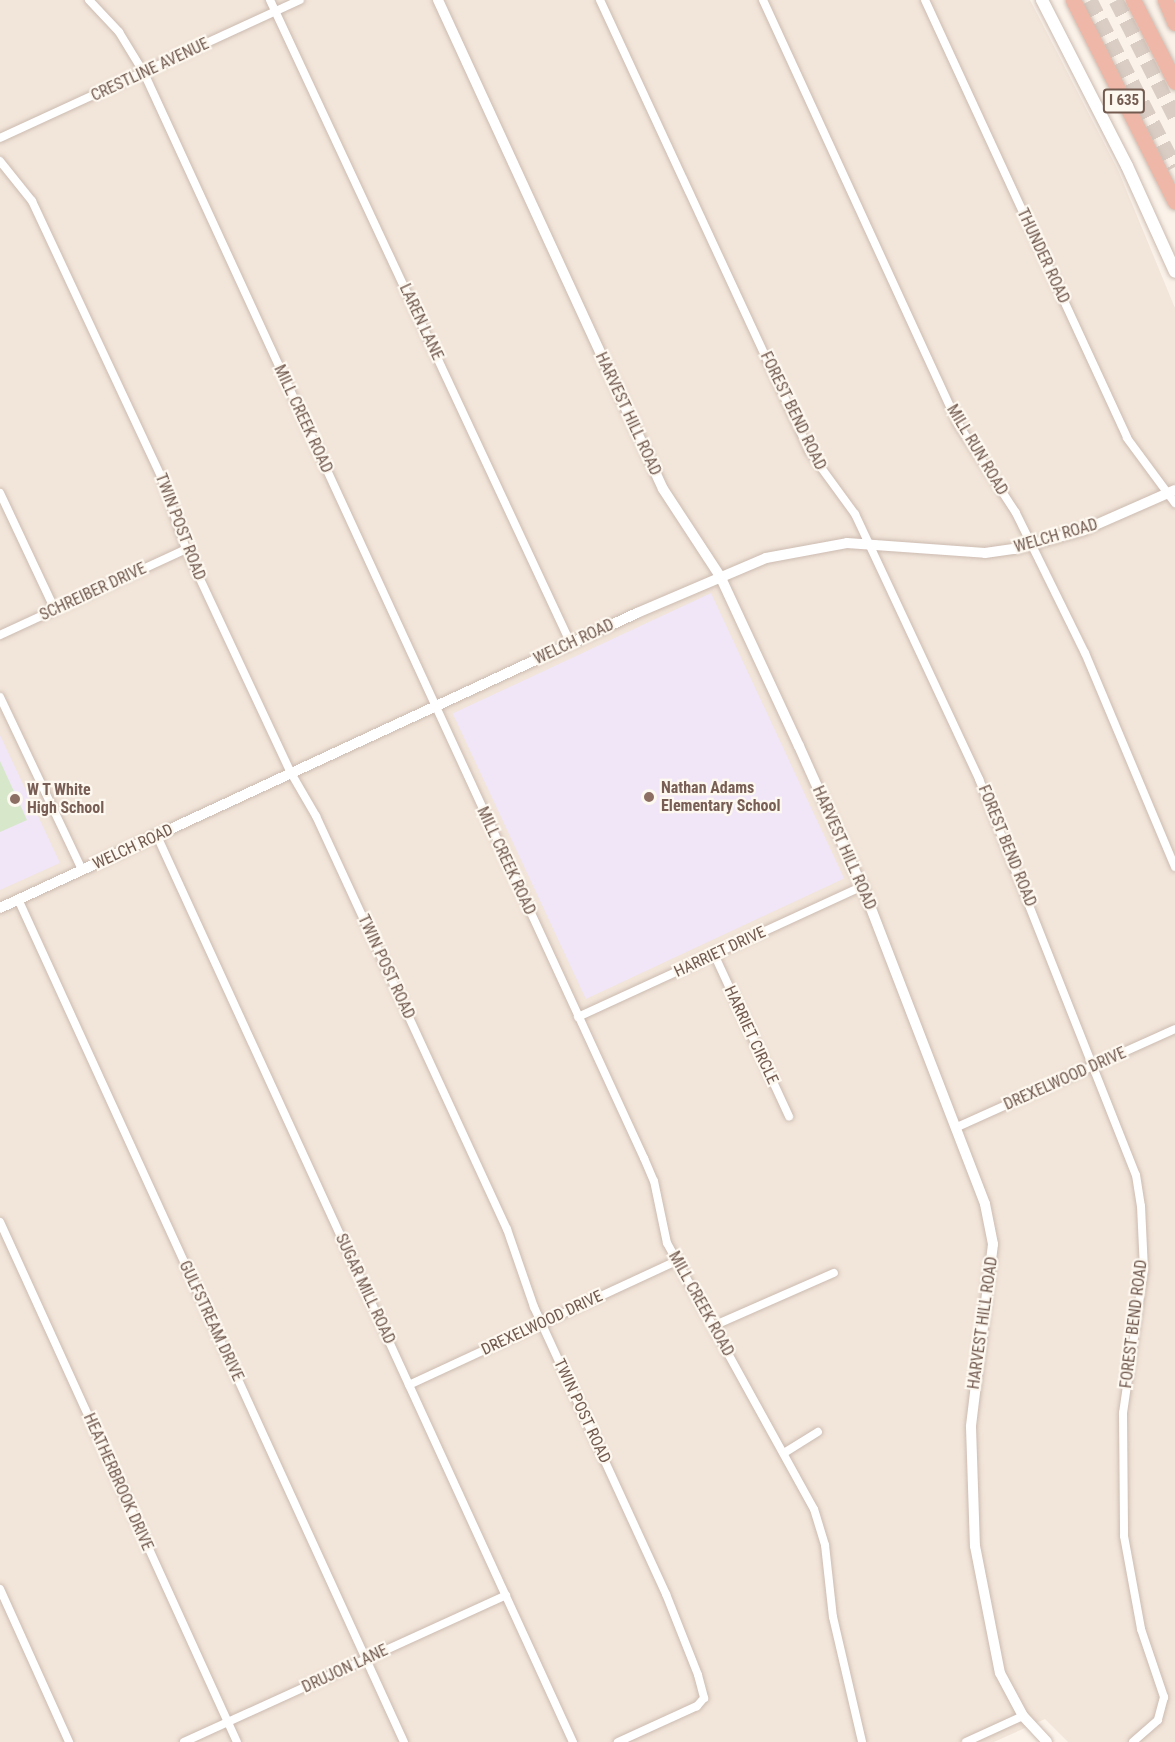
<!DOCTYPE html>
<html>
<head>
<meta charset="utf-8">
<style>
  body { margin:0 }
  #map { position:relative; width:1175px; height:1742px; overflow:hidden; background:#fbf3ea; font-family:"Roboto Condensed",sans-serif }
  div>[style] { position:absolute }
  .residential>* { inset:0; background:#f2e5d9 }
  .education>* { inset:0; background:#f0e6f7; transform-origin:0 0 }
  .green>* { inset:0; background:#d7e7c9 }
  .motorway-tunnel>* { height:15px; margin-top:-7.5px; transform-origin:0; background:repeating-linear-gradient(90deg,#d9cdc4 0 15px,transparent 0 23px) }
  .roads { filter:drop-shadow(0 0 2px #ccbbb1) drop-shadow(0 0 2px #ccbbb1) }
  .minor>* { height:8px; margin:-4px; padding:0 4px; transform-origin:4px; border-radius:4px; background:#fff }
  .tertiary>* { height:10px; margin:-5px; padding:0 5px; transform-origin:5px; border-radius:5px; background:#fff }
  .secondary>* { height:12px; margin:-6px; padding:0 6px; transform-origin:6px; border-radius:6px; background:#fff }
  .motorway>* { height:15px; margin:-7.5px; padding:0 7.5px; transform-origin:7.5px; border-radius:7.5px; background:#eeb7a7 }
  .dots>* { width:16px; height:16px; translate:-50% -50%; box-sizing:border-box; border:3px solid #fdf8f0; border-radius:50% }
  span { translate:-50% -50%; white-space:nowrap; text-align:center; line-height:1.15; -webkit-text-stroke:4.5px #fdf8f0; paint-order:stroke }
  .shield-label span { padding:2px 4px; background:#fdf8f0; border:2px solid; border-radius:4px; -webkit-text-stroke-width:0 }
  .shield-label { font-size:15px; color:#735b50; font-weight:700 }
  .street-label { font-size:16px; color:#735b50 }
  .education-label { font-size:16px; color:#785e54; font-weight:700 }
  .left { translate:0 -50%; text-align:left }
</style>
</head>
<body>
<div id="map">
  <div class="residential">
    <i style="clip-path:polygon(0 0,1030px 0,1118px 170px,1175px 308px,1175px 1742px,1068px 1742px,1045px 1719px,994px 1742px,0 1742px)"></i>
  </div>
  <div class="education">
    <i style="left:711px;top:593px;width:315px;height:285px;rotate:65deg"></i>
    <i style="clip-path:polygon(0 735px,60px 863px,0 890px)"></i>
  </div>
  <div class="green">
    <i style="clip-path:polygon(0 761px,27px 820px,0 832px)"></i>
  </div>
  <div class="motorway-tunnel">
    <i style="left:1090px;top:0;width:187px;rotate:63deg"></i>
    <i style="left:1116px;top:0;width:131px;rotate:63.2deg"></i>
  </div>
  <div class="roads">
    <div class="minor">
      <i style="left:89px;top:0;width:44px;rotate:46.8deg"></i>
      <i style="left:119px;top:32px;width:48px;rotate:58.6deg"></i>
      <i style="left:144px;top:73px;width:1195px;rotate:65.26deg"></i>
      <i style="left:644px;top:1158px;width:25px;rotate:67deg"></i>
      <i style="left:654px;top:1181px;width:63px;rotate:78.2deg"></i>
      <i style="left:667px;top:1243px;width:304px;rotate:61.1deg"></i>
      <i style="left:814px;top:1509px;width:38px;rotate:73deg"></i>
      <i style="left:825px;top:1545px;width:72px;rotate:83.7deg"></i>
      <i style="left:833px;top:1617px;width:128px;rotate:76.9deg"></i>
      <i style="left:270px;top:0;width:711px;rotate:64.95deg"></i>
      <i style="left:600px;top:0;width:497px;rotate:65.1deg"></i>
      <i style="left:809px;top:451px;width:78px;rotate:53.9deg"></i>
      <i style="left:855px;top:514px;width:293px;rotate:64.9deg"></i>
      <i style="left:979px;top:779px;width:426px;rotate:68.4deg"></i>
      <i style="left:1136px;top:1175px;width:31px;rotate:81deg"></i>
      <i style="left:1141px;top:1206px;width:63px;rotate:87.3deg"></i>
      <i style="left:1144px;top:1269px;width:146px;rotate:98.3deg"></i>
      <i style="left:1123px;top:1413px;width:123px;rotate:89.5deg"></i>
      <i style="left:1124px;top:1536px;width:95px;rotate:79.6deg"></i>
      <i style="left:1141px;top:1629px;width:72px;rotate:71.3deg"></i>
      <i style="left:1164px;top:1697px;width:24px;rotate:105deg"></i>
      <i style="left:1158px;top:1720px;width:33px;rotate:139deg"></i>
      <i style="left:763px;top:0;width:467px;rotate:65.3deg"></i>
      <i style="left:958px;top:424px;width:106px;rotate:56.9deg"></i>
      <i style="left:1016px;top:513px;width:156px;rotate:63.8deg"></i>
      <i style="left:1085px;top:653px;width:232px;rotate:67.2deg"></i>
      <i style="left:925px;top:0;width:482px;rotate:65.2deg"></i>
      <i style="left:1127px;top:438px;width:81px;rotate:53.6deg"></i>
      <i style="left:0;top:138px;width:330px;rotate:-24.7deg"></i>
      <i style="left:0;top:161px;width:51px;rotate:51.3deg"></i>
      <i style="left:32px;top:201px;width:304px;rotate:64.9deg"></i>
      <i style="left:161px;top:476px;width:77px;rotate:71.1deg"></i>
      <i style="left:186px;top:549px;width:247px;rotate:64.9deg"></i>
      <i style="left:291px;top:773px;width:50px;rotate:59.8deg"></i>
      <i style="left:316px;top:816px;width:455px;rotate:65.2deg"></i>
      <i style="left:507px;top:1229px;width:83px;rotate:70.9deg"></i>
      <i style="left:534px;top:1307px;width:316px;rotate:65.3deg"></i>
      <i style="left:666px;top:1594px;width:87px;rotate:68.4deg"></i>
      <i style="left:698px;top:1675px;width:24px;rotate:75deg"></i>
      <i style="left:704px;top:1698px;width:11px;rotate:131deg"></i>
      <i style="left:697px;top:1706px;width:87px;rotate:155.5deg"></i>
      <i style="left:0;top:493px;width:129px;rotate:64.8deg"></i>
      <i style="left:0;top:635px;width:205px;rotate:-24.8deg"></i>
      <i style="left:0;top:697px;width:191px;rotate:64.6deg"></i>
      <i style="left:157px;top:836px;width:997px;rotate:65.34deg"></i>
      <i style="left:18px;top:899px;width:927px;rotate:65.4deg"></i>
      <i style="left:714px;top:954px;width:179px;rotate:65.2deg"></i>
      <i style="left:578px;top:1017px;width:314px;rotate:-24.7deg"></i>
      <i style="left:955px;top:1128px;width:241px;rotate:-24.2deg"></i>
      <i style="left:0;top:1222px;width:571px;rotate:65.5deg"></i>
      <i style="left:713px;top:1326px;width:132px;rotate:-23.7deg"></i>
      <i style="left:409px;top:1385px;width:294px;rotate:-24.9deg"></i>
      <i style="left:784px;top:1453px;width:40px;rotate:-32deg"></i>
      <i style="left:0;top:1589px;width:168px;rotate:65.7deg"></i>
      <i style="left:184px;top:1742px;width:354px;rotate:-24.5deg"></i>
      <i style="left:966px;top:1742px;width:63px;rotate:-24.5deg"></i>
    </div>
    <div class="tertiary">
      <i style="left:438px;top:0;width:538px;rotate:65.29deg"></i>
      <i style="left:663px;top:489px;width:104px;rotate:56.8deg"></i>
      <i style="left:720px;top:576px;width:187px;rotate:65.1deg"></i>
      <i style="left:799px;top:746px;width:167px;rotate:65.9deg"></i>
      <i style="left:867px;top:898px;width:328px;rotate:68.9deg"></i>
      <i style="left:985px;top:1204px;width:41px;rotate:78.7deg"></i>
      <i style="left:993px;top:1244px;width:184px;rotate:96.9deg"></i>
      <i style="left:971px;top:1427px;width:119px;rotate:88.1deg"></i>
      <i style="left:975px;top:1546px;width:129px;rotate:78.9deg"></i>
      <i style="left:1000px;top:1673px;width:49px;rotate:61.9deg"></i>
      <i style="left:1023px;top:1716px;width:35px;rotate:47deg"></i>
      <i style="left:0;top:908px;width:702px;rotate:-24.85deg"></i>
      <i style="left:637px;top:613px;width:140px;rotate:-23.1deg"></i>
      <i style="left:766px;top:558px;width:82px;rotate:-10.5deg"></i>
      <i style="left:847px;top:543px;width:138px;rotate:4.1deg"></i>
      <i style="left:985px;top:553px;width:30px;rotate:-8deg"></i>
      <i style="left:1015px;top:549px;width:72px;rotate:-15.4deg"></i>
      <i style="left:1084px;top:530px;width:99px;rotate:-23.7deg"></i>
    </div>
    <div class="secondary">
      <i style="left:1042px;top:0;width:186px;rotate:62.9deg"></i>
      <i style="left:1127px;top:166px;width:116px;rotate:65.6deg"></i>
    </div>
    <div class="motorway">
      <i style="left:1073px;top:0;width:226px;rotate:63.2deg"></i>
      <i style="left:1133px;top:0;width:92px;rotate:62.9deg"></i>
      <i style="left:1165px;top:0;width:25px;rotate:67deg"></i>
    </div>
  </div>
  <div class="dots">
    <i style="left:649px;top:797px;background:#8d6e63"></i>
    <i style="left:15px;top:799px;background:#8d6e63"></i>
  </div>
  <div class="shield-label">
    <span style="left:1124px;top:101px">I 635</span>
  </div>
  <div class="street-label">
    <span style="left:150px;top:70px;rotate:-25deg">CRESTLINE AVENUE</span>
    <span style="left:1043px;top:256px;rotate:65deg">THUNDER ROAD</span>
    <span style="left:421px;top:322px;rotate:65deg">LAREN LANE</span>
    <span style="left:793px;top:411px;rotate:64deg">FOREST BEND ROAD</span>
    <span style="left:628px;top:414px;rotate:65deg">HARVEST HILL ROAD</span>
    <span style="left:303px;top:419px;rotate:65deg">MILL CREEK ROAD</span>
    <span style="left:977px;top:450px;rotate:59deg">MILL RUN ROAD</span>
    <span style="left:180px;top:527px;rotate:69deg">TWIN POST ROAD</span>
    <span style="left:1056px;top:536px;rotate:-16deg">WELCH ROAD</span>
    <span style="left:93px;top:592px;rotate:-25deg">SCHREIBER DRIVE</span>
    <span style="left:574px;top:642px;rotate:-25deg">WELCH ROAD</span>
    <span style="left:1007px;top:846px;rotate:68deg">FOREST BEND ROAD</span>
    <span style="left:133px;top:847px;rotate:-25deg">WELCH ROAD</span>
    <span style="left:844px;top:848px;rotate:66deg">HARVEST HILL ROAD</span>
    <span style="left:506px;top:861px;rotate:65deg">MILL CREEK ROAD</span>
    <span style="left:720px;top:952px;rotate:-25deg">HARRIET DRIVE</span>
    <span style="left:386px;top:967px;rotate:65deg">TWIN POST ROAD</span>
    <span style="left:751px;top:1035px;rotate:65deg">HARRIET CIRCLE</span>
    <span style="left:1065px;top:1079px;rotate:-24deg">DREXELWOOD DRIVE</span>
    <span style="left:365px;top:1289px;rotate:65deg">SUGAR MILL ROAD</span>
    <span style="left:701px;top:1304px;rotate:61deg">MILL CREEK ROAD</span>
    <span style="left:211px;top:1321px;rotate:65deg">GULFSTREAM DRIVE</span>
    <span style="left:542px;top:1323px;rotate:-25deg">DREXELWOOD DRIVE</span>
    <span style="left:983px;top:1323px;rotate:-82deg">HARVEST HILL ROAD</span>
    <span style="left:1134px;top:1324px;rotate:-83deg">FOREST BEND ROAD</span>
    <span style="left:582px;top:1411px;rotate:65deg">TWIN POST ROAD</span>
    <span style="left:118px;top:1482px;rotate:66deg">HEATHERBROOK DRIVE</span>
    <span style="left:345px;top:1669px;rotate:-25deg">DRUJON LANE</span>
  </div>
  <div class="education-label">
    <span class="left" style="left:661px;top:797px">Nathan Adams<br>Elementary School</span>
    <span class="left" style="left:27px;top:799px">W T White<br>High School</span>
  </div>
</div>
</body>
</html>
